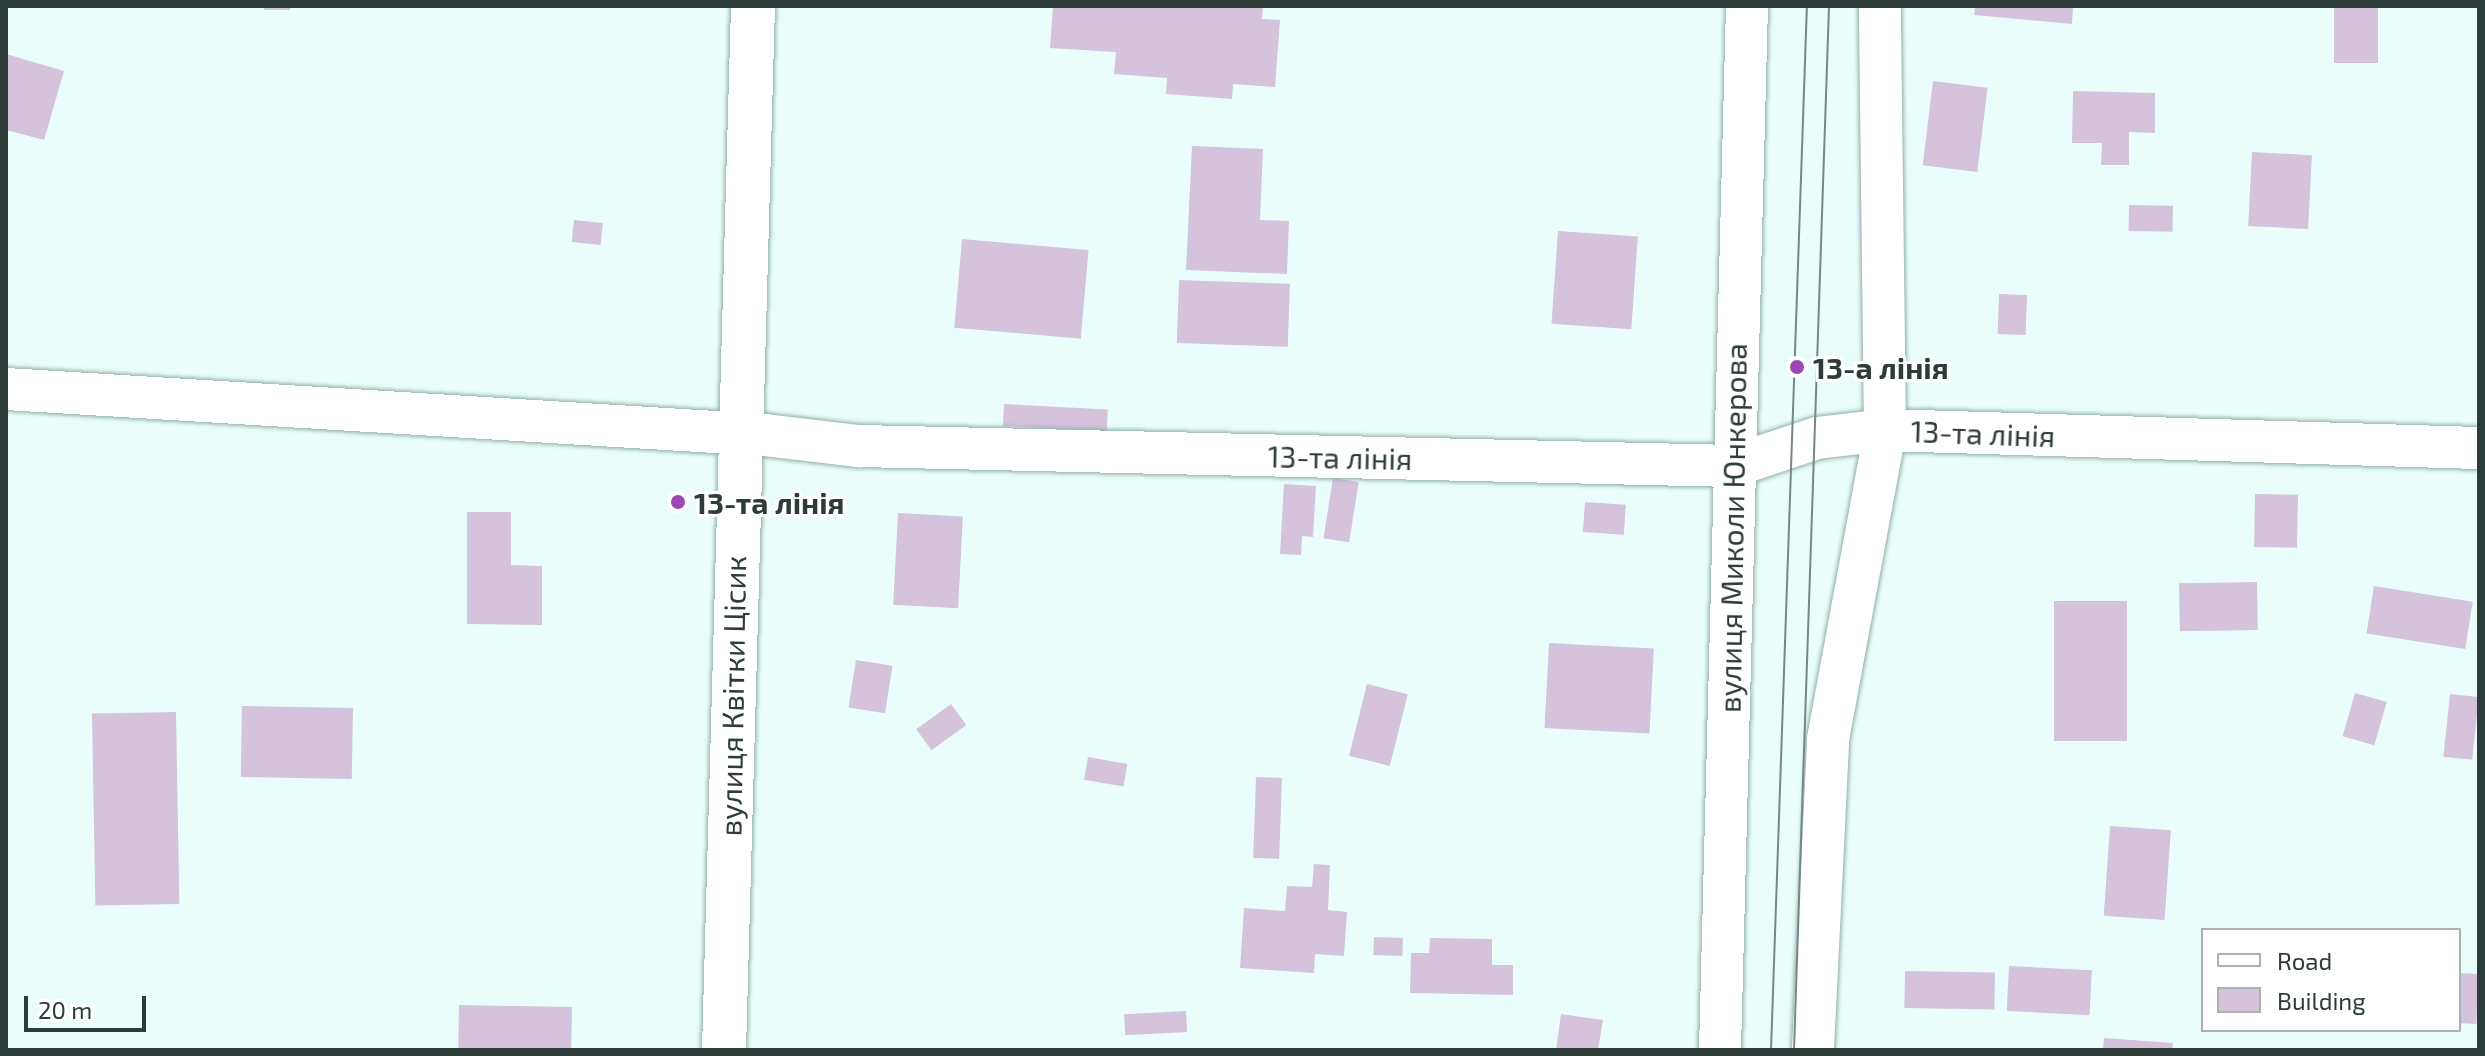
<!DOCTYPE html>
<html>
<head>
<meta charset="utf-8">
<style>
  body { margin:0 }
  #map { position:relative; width:2485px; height:1056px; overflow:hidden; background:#e9fefb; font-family:"Exo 2",sans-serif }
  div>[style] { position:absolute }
  .building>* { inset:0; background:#d4c3db; transform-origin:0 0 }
  .roads { filter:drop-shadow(0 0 2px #8dafab) drop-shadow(0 0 2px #8dafab) }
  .minor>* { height:42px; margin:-21px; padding:0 21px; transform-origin:21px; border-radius:21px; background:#fff }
  .tertiary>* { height:44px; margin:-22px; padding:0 22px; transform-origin:22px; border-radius:22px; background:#fff }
  .tram>* { height:2px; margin:-1px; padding:0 1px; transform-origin:1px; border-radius:1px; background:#768784 }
  .dots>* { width:22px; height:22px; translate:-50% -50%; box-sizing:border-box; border:4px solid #fff; border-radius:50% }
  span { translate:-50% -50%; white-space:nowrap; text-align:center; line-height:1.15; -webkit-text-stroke:6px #fff; paint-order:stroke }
  .poi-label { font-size:30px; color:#2d3b39; font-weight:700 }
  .left { translate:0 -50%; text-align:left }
  .street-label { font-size:30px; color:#2d3b39 }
  .frame { position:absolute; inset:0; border:8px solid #2d3b39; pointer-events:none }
  .legend { position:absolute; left:2201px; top:928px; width:260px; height:104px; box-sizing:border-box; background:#fff; border:2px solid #abb1b0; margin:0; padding:10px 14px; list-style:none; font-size:24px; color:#2d3b39 }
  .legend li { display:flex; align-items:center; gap:16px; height:40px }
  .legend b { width:40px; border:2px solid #abb1b0 }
  .scale { position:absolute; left:24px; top:996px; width:122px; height:36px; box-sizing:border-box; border:4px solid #2d3b39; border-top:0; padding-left:10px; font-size:24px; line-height:28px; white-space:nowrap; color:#2d3b39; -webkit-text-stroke:6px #fff; paint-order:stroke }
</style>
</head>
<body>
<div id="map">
  <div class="building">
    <i style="left:264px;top:6px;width:26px;height:4px"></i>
    <i style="clip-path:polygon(1053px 6px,1263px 6px,1262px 19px,1280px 20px,1275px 87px,1233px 84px,1232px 99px,1166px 94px,1167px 78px,1114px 74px,1116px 52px,1050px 48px)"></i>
    <i style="clip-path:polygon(1975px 6px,2073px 6px,2072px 24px,1974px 15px)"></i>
    <i style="left:2334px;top:6px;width:44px;height:57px"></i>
    <i style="clip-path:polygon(6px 54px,64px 71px,44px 140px,6px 130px)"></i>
    <i style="left:1933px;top:81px;width:55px;height:85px;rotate:7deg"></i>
    <i style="clip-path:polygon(2073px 91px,2155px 93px,2155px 133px,2129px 132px,2129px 165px,2101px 165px,2102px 143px,2072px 143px)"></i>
    <i style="clip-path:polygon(1192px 146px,1263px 149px,1260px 220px,1289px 221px,1287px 274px,1186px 270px)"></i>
    <i style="left:2252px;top:152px;width:60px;height:74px;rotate:3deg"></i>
    <i style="left:2129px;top:205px;width:44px;height:26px;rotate:1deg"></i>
    <i style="left:574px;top:220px;width:29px;height:22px;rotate:6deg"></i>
    <i style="left:1558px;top:231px;width:80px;height:93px;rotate:4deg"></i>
    <i style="left:962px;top:239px;width:127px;height:89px;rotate:5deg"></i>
    <i style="left:1179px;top:280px;width:111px;height:63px;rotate:2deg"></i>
    <i style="left:1999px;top:294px;width:28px;height:40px;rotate:2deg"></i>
    <i style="left:1004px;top:404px;width:104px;height:22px;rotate:3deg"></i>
    <i style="left:1333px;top:478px;width:26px;height:61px;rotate:9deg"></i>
    <i style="clip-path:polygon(1284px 484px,1316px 486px,1313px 537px,1302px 536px,1301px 555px,1280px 554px)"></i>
    <i style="left:2255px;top:494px;width:43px;height:53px;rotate:1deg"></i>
    <i style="left:1585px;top:502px;width:41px;height:30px;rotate:4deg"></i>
    <i style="clip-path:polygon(467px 512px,511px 512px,511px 565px,542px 566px,542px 625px,467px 624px)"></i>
    <i style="left:898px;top:513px;width:65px;height:92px;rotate:3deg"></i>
    <i style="left:2257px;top:582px;width:48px;height:78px;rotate:89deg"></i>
    <i style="left:2374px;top:586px;width:100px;height:48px;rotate:9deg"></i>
    <i style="left:2054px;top:601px;width:73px;height:140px"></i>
    <i style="left:1549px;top:643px;width:105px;height:85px;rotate:3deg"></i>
    <i style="left:856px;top:660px;width:37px;height:48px;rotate:9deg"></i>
    <i style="left:1367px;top:684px;width:42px;height:74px;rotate:14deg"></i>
    <i style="left:2355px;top:693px;width:33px;height:45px;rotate:16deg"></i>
    <i style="left:2450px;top:694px;width:29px;height:63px;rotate:6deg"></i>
    <i style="left:951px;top:704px;width:26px;height:43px;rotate:54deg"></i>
    <i style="left:242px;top:706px;width:111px;height:71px;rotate:1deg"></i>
    <i style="left:176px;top:712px;width:192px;height:84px;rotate:89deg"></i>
    <i style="left:1088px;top:757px;width:40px;height:23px;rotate:10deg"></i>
    <i style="left:1256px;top:777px;width:26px;height:81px;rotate:2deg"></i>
    <i style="left:2110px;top:826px;width:61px;height:90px;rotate:4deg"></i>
    <i style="clip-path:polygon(1314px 864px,1330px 865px,1328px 910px,1347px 912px,1344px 956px,1315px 954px,1314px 973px,1240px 968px,1244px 908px,1285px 911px,1287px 886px,1312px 887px)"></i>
    <i style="left:1374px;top:937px;width:29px;height:18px;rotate:2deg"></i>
    <i style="clip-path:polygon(1430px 938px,1492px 939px,1492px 965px,1513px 965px,1513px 995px,1410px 993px,1411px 953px,1429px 953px)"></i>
    <i style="left:2009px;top:966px;width:83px;height:45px;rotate:3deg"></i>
    <i style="left:1905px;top:971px;width:90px;height:37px;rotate:1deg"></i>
    <i style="left:2459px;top:973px;width:20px;height:50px;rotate:3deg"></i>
    <i style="left:459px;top:1005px;width:113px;height:45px;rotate:1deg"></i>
    <i style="left:1186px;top:1011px;width:21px;height:62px;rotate:87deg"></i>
    <i style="clip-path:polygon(1561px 1014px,1603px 1020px,1598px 1050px,1556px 1050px)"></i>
    <i style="clip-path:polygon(2104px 1038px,2173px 1043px,2172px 1050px,2103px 1050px)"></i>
  </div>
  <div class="roads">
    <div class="minor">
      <i style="left:6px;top:389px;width:760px;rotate:3.47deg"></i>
      <i style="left:765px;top:435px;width:95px;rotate:6.7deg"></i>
      <i style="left:859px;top:446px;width:874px;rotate:1.31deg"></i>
      <i style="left:1733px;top:466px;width:89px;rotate:-18.4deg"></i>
      <i style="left:1817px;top:438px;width:68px;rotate:-6.7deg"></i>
      <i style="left:1885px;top:430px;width:594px;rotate:1.74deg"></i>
      <i style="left:1720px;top:1050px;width:1044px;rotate:-88.52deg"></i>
      <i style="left:1813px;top:1050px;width:311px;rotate:-87.2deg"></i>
      <i style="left:1828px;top:739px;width:314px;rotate:-79.5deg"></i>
      <i style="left:1885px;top:430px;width:424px;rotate:-90.7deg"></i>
    </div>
    <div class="tertiary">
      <i style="left:724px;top:1050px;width:1044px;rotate:-88.41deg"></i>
    </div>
  </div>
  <div class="tram">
    <i style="left:1771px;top:1050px;width:1045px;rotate:-88.03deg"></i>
    <i style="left:1794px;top:1050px;width:1045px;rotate:-88.08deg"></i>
  </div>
  <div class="dots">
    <i style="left:1797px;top:367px;background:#9b48b6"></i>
    <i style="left:678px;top:502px;background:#9b48b6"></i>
  </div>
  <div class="poi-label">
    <span class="left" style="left:1813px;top:367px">13-а лінія</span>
    <span class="left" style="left:694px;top:502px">13-та лінія</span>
  </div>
  <div class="street-label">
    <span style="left:1983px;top:433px;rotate:2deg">13-та лінія</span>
    <span style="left:1340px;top:457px;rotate:1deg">13-та лінія</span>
    <span style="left:1732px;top:528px;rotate:-89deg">вулиця Миколи Юнкерова</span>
    <span style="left:732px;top:696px;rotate:-89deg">вулиця Квітки Цісик</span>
  </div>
  <div class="frame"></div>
  <ul class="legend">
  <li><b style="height:10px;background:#fff"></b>Road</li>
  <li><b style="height:22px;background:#d4c3db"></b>Building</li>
  </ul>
  <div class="scale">20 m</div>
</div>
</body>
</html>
